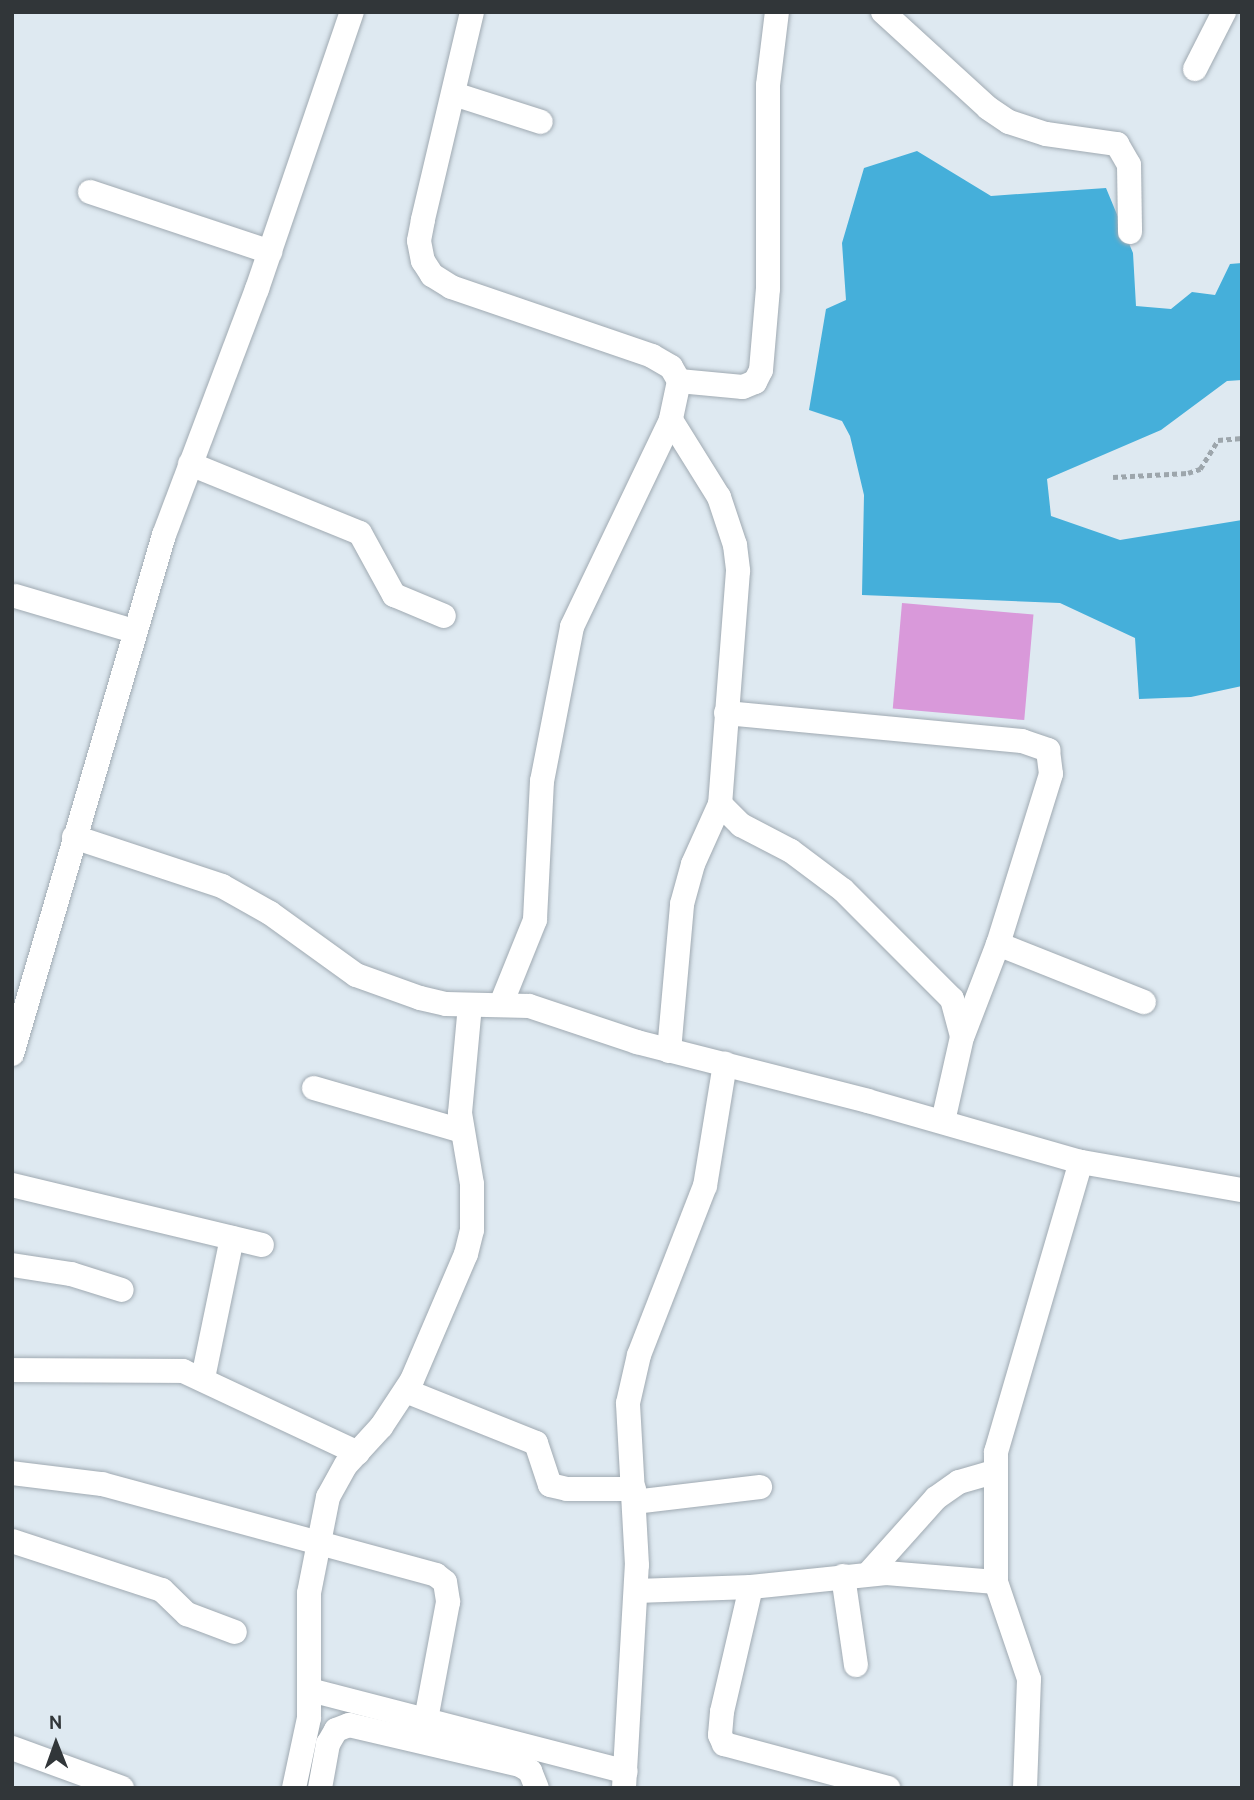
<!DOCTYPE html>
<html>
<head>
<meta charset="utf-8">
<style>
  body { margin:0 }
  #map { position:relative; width:1254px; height:1800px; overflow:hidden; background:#dee9f1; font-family:Cabin,sans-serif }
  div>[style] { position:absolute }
  .water>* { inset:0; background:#45afda }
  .building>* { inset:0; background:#d999da; transform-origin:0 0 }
  .path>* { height:4.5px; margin-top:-2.25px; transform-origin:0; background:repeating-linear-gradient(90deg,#9da6ac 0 5px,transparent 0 8.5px) }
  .roads { filter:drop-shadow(0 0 2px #a0aab2) drop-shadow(0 0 2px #a0aab2) }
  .minor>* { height:24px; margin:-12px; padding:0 12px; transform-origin:12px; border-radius:12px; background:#fff }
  span { translate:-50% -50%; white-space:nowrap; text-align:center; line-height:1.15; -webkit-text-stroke:6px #dee9f1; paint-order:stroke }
  .frame { position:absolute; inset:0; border:14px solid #313639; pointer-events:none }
  .north { position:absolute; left:21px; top:1709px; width:70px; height:70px; -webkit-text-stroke:5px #dee9f1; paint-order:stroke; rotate:359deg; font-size:19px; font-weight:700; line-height:28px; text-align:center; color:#313639 }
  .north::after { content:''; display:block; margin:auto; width:24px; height:32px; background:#313639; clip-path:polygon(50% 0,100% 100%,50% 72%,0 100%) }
</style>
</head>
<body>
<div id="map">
  <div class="water">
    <i style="clip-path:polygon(917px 151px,991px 196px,1106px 188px,1133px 253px,1136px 306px,1171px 309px,1192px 292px,1215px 295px,1230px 264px,1242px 263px,1242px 380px,1227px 381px,1161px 430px,1047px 479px,1051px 516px,1120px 540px,1242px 520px,1242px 686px,1191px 697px,1139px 699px,1135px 638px,1060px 603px,862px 595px,864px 495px,850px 436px,842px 421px,809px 410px,826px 309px,846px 300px,842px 243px,864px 168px)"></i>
  </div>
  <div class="building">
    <i style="left:902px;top:603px;width:132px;height:106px;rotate:5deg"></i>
  </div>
  <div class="path">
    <i style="left:1113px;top:477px;width:75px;rotate:-3.1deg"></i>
    <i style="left:1188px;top:473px;width:13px;rotate:-18deg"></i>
    <i style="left:1200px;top:469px;width:34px;rotate:-58deg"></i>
    <i style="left:1218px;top:440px;width:24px;rotate:-5deg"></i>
  </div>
  <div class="roads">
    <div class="minor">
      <i style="left:472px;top:12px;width:214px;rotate:103.3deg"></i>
      <i style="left:423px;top:220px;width:21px;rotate:101deg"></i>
      <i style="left:419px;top:241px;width:20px;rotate:79deg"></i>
      <i style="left:423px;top:261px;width:17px;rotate:57deg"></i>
      <i style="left:432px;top:275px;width:22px;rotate:32deg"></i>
      <i style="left:451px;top:287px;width:213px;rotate:18.9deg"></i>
      <i style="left:652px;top:356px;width:22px;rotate:30deg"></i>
      <i style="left:671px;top:367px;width:16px;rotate:60deg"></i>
      <i style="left:679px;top:381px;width:40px;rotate:102deg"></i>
      <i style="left:671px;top:420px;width:229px;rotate:115.6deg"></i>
      <i style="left:572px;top:627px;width:157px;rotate:101deg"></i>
      <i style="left:542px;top:781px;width:139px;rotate:92.9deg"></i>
      <i style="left:535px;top:920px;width:91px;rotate:112deg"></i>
      <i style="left:883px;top:12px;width:142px;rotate:42.4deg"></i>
      <i style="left:988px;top:108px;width:25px;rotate:34deg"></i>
      <i style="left:1009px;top:122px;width:39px;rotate:18deg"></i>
      <i style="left:1046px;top:134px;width:72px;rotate:8deg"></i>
      <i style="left:1117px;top:144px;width:24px;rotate:60deg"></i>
      <i style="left:1129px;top:165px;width:67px;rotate:89.1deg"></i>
      <i style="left:1195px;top:69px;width:64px;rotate:-63deg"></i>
      <i style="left:454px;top:94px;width:91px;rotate:17.8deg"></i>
      <i style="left:90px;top:192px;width:190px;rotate:18.4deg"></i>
      <i style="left:679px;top:381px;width:64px;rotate:5.4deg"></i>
      <i style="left:743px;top:387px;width:13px;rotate:-23deg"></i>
      <i style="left:755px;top:382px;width:13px;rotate:-63deg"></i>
      <i style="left:761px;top:370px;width:81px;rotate:-85.1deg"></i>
      <i style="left:768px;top:289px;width:204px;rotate:-90deg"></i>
      <i style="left:768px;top:85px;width:74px;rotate:-83deg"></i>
      <i style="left:671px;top:420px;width:91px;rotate:58.1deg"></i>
      <i style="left:719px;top:497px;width:51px;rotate:71.6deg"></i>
      <i style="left:735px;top:545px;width:26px;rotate:83deg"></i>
      <i style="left:738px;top:571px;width:234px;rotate:94.4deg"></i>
      <i style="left:720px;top:804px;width:30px;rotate:45deg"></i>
      <i style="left:741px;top:825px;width:56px;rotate:27.5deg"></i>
      <i style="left:791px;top:851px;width:65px;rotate:36.9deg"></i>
      <i style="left:843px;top:890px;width:154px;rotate:45deg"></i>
      <i style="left:952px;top:999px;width:39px;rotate:75deg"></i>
      <i style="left:962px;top:1037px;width:86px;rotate:102.7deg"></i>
      <i style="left:190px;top:464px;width:183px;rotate:22.1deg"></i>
      <i style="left:360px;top:533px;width:71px;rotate:61.3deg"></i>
      <i style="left:394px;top:595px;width:54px;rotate:22.8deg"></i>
      <i style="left:15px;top:596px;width:124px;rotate:16.4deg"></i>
      <i style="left:726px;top:713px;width:297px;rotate:5.4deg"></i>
      <i style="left:1022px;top:741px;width:28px;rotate:19deg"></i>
      <i style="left:1048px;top:750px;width:24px;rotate:83deg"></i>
      <i style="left:1051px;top:774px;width:178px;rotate:107.3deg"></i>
      <i style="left:998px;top:944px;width:97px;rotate:111deg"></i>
      <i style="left:74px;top:837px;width:156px;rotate:18.3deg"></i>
      <i style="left:222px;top:886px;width:55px;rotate:29.4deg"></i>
      <i style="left:270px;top:913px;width:106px;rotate:35.8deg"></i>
      <i style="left:356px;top:975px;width:68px;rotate:19.8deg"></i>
      <i style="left:420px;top:998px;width:27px;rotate:13deg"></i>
      <i style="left:446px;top:1004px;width:83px;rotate:1.4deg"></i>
      <i style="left:529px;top:1006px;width:114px;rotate:18.4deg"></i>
      <i style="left:637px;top:1042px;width:238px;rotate:14.3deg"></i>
      <i style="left:868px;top:1101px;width:222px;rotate:16deg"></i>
      <i style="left:1081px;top:1162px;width:163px;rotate:9.9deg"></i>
      <i style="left:998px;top:944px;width:157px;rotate:21.7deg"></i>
      <i style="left:669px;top:1051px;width:148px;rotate:-84.9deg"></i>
      <i style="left:682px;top:904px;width:41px;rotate:-74.6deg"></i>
      <i style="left:693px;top:864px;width:66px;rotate:-65.8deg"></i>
      <i style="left:12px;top:1054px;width:541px;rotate:-73.68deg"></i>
      <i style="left:164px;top:535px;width:263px;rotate:-69.3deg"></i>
      <i style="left:257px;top:289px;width:293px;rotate:-71.1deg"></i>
      <i style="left:314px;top:1088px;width:154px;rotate:16.2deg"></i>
      <i style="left:12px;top:1185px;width:257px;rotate:13.5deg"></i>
      <i style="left:12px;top:1265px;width:60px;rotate:8.7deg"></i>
      <i style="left:71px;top:1274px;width:53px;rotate:17.4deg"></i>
      <i style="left:12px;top:1370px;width:171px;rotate:0.3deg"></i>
      <i style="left:183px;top:1371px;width:193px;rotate:25.1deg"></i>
      <i style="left:203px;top:1378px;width:143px;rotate:-78.3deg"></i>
      <i style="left:406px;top:1391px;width:140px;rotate:21.8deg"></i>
      <i style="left:536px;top:1443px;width:44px;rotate:71.6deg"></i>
      <i style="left:550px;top:1485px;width:17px;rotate:13deg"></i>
      <i style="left:567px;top:1489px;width:67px"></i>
      <i style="left:12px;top:1473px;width:91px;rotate:7deg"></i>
      <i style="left:102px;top:1484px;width:346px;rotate:15.2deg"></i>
      <i style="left:436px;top:1575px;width:11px;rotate:38deg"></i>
      <i style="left:445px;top:1582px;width:20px;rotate:81deg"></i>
      <i style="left:448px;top:1602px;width:120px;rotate:100.6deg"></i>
      <i style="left:634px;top:1502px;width:127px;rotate:-6.8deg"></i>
      <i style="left:12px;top:1541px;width:158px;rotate:18.1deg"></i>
      <i style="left:162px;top:1590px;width:35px;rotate:44deg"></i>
      <i style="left:187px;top:1614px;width:51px;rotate:20.6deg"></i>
      <i style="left:868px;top:1574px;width:102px;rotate:-48.2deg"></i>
      <i style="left:936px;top:1498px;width:28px;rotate:-35deg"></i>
      <i style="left:959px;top:1482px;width:36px;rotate:-16deg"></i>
      <i style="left:843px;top:1576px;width:90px;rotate:81.7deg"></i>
      <i style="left:751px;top:1587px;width:128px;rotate:103.1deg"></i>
      <i style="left:722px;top:1712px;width:23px;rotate:95deg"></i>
      <i style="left:720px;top:1735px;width:10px;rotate:66deg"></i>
      <i style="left:724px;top:1744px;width:170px;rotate:15deg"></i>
      <i style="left:636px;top:1591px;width:115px;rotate:-2deg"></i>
      <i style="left:751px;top:1587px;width:136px;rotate:-5.9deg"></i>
      <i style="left:886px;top:1573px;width:110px;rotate:4.7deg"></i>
      <i style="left:310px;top:1690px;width:326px;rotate:14.5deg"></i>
      <i style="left:12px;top:1748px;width:117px;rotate:20deg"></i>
      <i style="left:294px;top:1788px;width:72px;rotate:-77.9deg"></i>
      <i style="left:309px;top:1718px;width:125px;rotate:-90deg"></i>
      <i style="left:309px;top:1593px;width:98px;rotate:-78.8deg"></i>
      <i style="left:328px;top:1497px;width:37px;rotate:-61deg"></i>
      <i style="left:346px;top:1465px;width:52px;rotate:-47.4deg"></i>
      <i style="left:381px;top:1427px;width:56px;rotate:-56.6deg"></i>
      <i style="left:412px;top:1380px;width:137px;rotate:-66.8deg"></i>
      <i style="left:466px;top:1254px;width:25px;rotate:-76deg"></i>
      <i style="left:472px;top:1230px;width:46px;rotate:-90deg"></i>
      <i style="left:472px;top:1184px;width:72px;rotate:-99.6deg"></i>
      <i style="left:460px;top:1113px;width:108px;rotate:-84.7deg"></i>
      <i style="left:320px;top:1788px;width:45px;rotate:-79.7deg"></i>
      <i style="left:328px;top:1744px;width:16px;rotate:-60deg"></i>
      <i style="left:336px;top:1730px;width:14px;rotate:-21deg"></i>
      <i style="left:349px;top:1725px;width:176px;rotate:13.2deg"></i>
      <i style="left:520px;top:1765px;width:12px;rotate:31deg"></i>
      <i style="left:530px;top:1771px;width:18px;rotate:68deg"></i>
      <i style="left:624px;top:1788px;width:223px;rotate:-86.7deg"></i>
      <i style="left:637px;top:1565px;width:162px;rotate:-93.2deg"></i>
      <i style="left:628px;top:1403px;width:49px;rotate:-77.1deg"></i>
      <i style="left:639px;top:1355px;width:181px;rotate:-68.7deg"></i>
      <i style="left:705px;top:1186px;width:124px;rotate:-80.7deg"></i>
      <i style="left:1025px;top:1788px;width:109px;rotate:-87.9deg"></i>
      <i style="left:1029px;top:1679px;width:102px;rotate:-108.8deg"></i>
      <i style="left:996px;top:1582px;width:130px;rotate:-90deg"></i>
      <i style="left:996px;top:1452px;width:302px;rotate:-73.7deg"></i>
    </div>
  </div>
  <div class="frame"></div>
  <div class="north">N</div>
</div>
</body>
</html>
